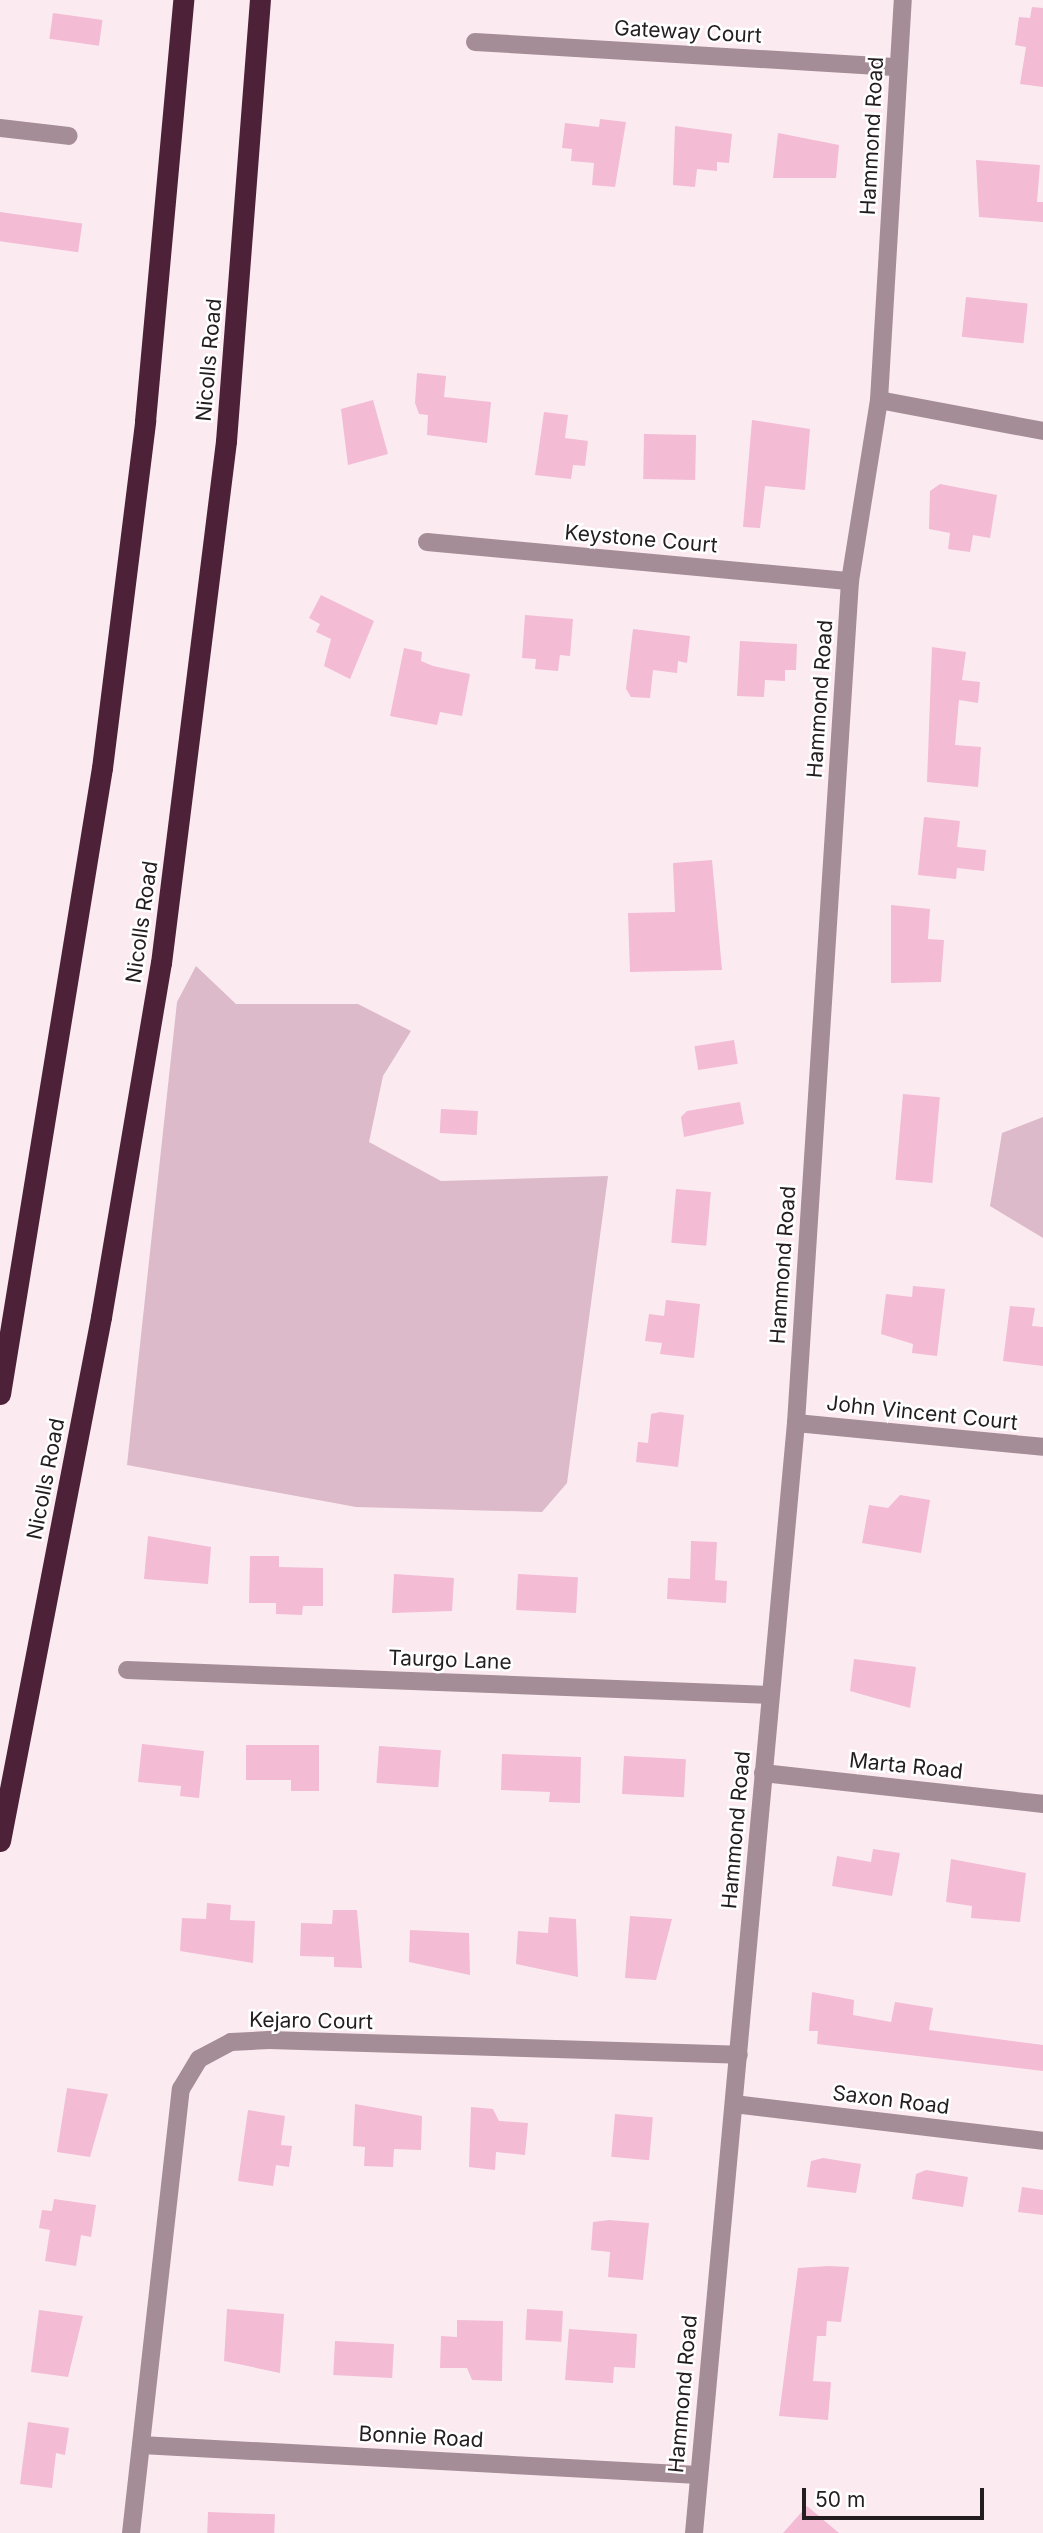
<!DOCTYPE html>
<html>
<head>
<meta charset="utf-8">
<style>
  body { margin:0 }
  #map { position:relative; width:1043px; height:2533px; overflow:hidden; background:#fbebf1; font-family:Inter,sans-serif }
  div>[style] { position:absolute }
  .green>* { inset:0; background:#ddbac9 }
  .building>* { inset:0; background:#f3bbd4; transform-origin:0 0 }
  .street>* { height:18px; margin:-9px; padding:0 9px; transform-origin:9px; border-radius:9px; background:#a58d97 }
  .highway>* { height:21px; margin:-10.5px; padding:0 10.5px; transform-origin:10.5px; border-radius:10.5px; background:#4d2238 }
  span { translate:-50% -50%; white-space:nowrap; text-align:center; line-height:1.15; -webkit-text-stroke:5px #fff; paint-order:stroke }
  .street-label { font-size:21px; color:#231d20 }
  .scale { position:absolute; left:802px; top:2488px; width:182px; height:32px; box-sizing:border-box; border:4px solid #231d20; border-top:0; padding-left:9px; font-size:21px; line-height:24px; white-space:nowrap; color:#231d20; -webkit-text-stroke:5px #fff; paint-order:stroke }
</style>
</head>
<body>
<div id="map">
  <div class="green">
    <i style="clip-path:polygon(196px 966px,236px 1004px,358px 1004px,411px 1031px,383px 1076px,369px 1142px,441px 1181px,608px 1176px,567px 1483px,542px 1512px,356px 1507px,127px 1465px,177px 1002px)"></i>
    <i style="clip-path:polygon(1043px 1117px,1043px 1238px,990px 1206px,1002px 1133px)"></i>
  </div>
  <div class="building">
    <i style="clip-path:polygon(1032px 7px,1043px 8px,1043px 87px,1020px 84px,1026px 47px,1015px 45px,1019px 17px,1030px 18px)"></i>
    <i style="left:53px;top:13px;width:50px;height:26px;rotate:8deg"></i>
    <i style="clip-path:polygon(600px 119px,626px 122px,615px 187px,592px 185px,594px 163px,571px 161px,572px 149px,562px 148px,565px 123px,599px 127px)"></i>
    <i style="clip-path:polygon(675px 126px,732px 134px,729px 163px,717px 162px,717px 171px,697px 169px,695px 187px,673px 185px)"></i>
    <i style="clip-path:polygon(778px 133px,839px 145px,836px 178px,773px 178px)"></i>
    <i style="clip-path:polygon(976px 160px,1040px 165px,1037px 202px,1043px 202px,1043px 222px,979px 217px)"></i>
    <i style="left:0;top:212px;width:83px;height:29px;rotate:8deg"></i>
    <i style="left:966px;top:297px;width:62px;height:40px;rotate:6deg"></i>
    <i style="clip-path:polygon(417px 373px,446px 376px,444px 397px,491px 402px,487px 443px,427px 435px,428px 415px,419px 414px,415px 403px)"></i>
    <i style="clip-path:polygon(373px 400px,388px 454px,348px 465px,341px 409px)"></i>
    <i style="clip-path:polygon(544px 412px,568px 415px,565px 438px,588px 441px,585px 466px,573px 465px,571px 479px,535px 475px)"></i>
    <i style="clip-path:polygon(752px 420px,810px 429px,805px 490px,765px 486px,760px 528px,743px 527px)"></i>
    <i style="left:644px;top:434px;width:52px;height:45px;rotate:1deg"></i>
    <i style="clip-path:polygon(940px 484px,997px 495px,990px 538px,973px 535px,970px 552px,948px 549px,950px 533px,929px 529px,930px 491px)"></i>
    <i style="clip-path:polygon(321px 595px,374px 621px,350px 679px,324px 666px,331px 639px,316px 632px,320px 624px,309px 618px)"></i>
    <i style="clip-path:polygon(525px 615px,573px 619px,570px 656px,560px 655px,558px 671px,535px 669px,536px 659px,522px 658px)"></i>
    <i style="clip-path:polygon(633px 629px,690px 636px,687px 663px,678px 661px,677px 673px,653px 670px,650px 698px,631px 697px,626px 689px)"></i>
    <i style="clip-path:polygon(740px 641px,797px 644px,796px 670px,785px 670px,785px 681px,765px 680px,764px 697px,737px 696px)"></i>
    <i style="clip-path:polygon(932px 647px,966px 652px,962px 680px,980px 682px,978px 703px,959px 700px,955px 745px,981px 747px,978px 787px,927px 782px)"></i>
    <i style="clip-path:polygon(404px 648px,422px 652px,421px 661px,433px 666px,470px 674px,462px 716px,440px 712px,437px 725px,390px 716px)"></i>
    <i style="clip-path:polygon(924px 817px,960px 821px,957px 847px,986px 850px,984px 871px,957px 868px,956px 879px,918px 875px)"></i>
    <i style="clip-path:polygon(712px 860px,722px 970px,630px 972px,628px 913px,675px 912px,673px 863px)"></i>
    <i style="clip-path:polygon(891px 905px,930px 909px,928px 939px,944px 940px,941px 982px,891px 983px)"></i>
    <i style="left:734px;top:1040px;width:24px;height:40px;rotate:81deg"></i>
    <i style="left:903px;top:1094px;width:37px;height:86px;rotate:5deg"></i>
    <i style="clip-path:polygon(740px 1102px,744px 1124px,684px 1137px,681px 1117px,687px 1111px)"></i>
    <i style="left:441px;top:1109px;width:37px;height:24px;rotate:3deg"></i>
    <i style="left:676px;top:1189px;width:35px;height:54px;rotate:5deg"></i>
    <i style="clip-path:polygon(913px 1286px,945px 1289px,937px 1356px,912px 1353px,913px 1344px,881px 1334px,886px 1294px,912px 1297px)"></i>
    <i style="clip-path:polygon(666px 1300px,700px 1304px,694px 1358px,660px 1354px,662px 1343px,645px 1341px,649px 1314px,664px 1316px)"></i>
    <i style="clip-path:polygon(1010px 1306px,1035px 1308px,1032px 1326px,1043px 1327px,1043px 1366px,1003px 1361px)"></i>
    <i style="clip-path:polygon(660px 1412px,684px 1415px,678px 1467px,636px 1462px,638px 1442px,648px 1443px,651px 1414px)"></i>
    <i style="clip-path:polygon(900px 1495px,930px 1500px,921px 1553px,862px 1543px,869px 1505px,888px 1508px)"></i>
    <i style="clip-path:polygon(148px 1536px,211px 1547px,208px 1584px,144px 1579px)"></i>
    <i style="clip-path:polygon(691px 1541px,717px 1542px,715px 1580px,727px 1581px,726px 1603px,667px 1599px,668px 1578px,690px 1579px)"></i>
    <i style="clip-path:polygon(250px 1556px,279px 1556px,279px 1567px,323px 1568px,323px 1606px,303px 1606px,302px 1615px,276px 1614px,276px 1603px,249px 1603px)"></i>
    <i style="clip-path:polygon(394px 1574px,454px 1578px,452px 1611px,392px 1613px)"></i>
    <i style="left:518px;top:1574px;width:60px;height:36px;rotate:3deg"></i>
    <i style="clip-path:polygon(854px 1659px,916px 1667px,910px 1708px,850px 1691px)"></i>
    <i style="clip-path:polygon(142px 1744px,204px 1751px,199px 1798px,180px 1796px,181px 1786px,138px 1782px)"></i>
    <i style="clip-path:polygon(246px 1745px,319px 1745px,319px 1791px,291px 1791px,291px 1780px,246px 1780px)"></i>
    <i style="left:379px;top:1746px;width:62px;height:37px;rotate:4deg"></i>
    <i style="clip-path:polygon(502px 1754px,581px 1757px,580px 1803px,549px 1802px,550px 1792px,501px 1790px)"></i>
    <i style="left:624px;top:1756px;width:62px;height:38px;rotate:3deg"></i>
    <i style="clip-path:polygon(873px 1849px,900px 1853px,892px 1896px,832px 1886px,837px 1856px,871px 1862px)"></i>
    <i style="clip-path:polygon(951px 1859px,1026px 1873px,1020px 1922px,971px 1918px,972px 1906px,946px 1902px)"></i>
    <i style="clip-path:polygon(207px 1903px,231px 1905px,230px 1920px,255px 1921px,253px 1963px,180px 1951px,182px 1918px,206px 1919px)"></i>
    <i style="clip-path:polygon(333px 1910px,357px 1910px,362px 1968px,334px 1967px,334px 1957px,300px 1956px,301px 1923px,332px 1924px)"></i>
    <i style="clip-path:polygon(630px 1916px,672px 1919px,656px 1980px,625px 1978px)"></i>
    <i style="clip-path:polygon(549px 1917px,576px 1919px,578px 1977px,516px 1964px,518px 1931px,548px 1933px)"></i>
    <i style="clip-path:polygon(410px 1930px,469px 1933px,470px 1975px,409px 1962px)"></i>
    <i style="clip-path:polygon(812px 1992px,854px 2000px,853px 2015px,891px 2022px,895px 2002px,933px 2008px,929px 2030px,1043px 2045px,1043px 2071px,817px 2044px,818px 2031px,809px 2031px)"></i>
    <i style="clip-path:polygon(67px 2088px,108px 2094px,90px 2157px,57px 2152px)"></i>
    <i style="clip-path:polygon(355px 2104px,422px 2116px,421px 2150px,394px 2149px,393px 2167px,364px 2166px,365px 2147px,353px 2146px)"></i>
    <i style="clip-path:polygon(471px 2107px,493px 2109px,499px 2121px,528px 2123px,525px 2155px,496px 2152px,495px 2170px,469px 2167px)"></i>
    <i style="clip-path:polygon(248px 2110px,285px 2116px,281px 2145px,292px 2146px,289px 2167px,276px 2165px,273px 2186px,238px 2181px)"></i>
    <i style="left:615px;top:2114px;width:38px;height:43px;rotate:5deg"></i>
    <i style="clip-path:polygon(823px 2158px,861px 2164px,856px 2193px,807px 2187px,811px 2161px)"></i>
    <i style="clip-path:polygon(926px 2170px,968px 2177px,963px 2207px,912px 2199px,916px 2174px)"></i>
    <i style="clip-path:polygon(1022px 2187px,1043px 2190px,1043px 2215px,1018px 2212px)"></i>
    <i style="clip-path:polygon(54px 2199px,96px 2205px,91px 2237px,81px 2235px,76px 2266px,45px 2261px,50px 2230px,39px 2228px,42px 2210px,52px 2211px)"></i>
    <i style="clip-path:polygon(609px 2220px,649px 2223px,643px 2280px,608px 2277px,610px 2252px,591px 2250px,593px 2222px)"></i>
    <i style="clip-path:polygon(828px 2266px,849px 2267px,841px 2322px,827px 2321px,826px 2336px,817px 2336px,813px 2381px,831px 2382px,828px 2420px,779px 2416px,798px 2268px)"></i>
    <i style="clip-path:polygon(227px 2309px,284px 2314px,280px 2373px,224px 2361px)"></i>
    <i style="left:527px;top:2309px;width:36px;height:31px;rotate:3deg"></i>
    <i style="clip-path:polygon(39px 2310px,83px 2316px,68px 2377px,31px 2372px)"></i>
    <i style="clip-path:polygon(457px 2320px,503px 2321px,502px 2381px,472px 2380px,467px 2368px,440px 2368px,441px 2336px,457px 2337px)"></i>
    <i style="clip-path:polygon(569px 2329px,637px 2334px,635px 2368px,614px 2367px,613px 2383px,565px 2380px)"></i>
    <i style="left:335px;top:2341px;width:59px;height:34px;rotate:3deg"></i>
    <i style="clip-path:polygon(28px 2422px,69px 2428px,65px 2455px,56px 2453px,52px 2488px,20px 2484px)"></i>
    <i style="clip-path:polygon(807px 2506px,839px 2533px,783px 2533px)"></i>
    <i style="left:208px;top:2512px;width:67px;height:21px;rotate:2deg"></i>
  </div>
  <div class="street">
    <i style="left:475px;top:42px;width:424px;rotate:3.4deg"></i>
    <i style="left:0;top:128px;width:69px;rotate:6.6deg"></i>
    <i style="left:879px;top:400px;width:167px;rotate:10.7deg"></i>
    <i style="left:427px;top:542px;width:425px;rotate:5.3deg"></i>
    <i style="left:796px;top:1423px;width:248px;rotate:5.5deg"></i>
    <i style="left:127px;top:1670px;width:644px;rotate:2.22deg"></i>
    <i style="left:763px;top:1773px;width:282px;rotate:6.3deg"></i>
    <i style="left:734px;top:2104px;width:311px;rotate:6.8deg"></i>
    <i style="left:141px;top:2445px;width:558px;rotate:3.08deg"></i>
    <i style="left:131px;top:2533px;width:447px;rotate:-83.6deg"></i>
    <i style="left:181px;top:2089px;width:35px;rotate:-59deg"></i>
    <i style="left:199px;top:2059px;width:36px;rotate:-28deg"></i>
    <i style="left:231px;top:2042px;width:38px;rotate:-3deg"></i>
    <i style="left:269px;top:2040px;width:470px;rotate:1.8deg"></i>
    <i style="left:694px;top:2533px;width:1115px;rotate:-84.75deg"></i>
    <i style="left:796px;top:1423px;width:844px;rotate:-86.33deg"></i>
    <i style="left:850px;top:581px;width:183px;rotate:-80.9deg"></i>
    <i style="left:879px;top:400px;width:401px;rotate:-86.6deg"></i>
  </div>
  <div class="highway">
    <i style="left:0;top:1394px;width:634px;rotate:-80.75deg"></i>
    <i style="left:102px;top:768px;width:350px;rotate:-82.9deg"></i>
    <i style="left:145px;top:421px;width:423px;rotate:-84.8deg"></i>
    <i style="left:0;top:1841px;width:534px;rotate:-79.09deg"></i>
    <i style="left:101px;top:1317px;width:359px;rotate:-80.4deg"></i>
    <i style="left:161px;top:963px;width:526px;rotate:-82.9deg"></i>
    <i style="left:226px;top:441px;width:442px;rotate:-85.6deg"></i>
  </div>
  <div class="street-label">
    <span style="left:688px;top:32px;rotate:3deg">Gateway Court</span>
    <span style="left:872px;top:136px;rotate:-87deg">Hammond Road</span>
    <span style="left:209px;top:360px;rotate:-85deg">Nicolls Road</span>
    <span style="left:641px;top:539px;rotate:5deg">Keystone Court</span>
    <span style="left:820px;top:699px;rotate:-86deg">Hammond Road</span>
    <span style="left:142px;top:922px;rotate:-82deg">Nicolls Road</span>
    <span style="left:783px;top:1265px;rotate:-86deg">Hammond Road</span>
    <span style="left:922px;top:1413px;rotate:6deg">John Vincent Court</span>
    <span style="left:46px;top:1479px;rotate:-79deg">Nicolls Road</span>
    <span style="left:450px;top:1660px;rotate:2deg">Taurgo Lane</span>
    <span style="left:906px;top:1766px;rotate:6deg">Marta Road</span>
    <span style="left:736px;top:1830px;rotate:-85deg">Hammond Road</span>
    <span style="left:311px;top:2021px;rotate:1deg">Kejaro Court</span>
    <span style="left:891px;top:2100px;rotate:7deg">Saxon Road</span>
    <span style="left:683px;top:2394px;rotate:-85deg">Hammond Road</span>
    <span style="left:421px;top:2437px;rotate:3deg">Bonnie Road</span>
  </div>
  <div class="scale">50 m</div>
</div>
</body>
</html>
